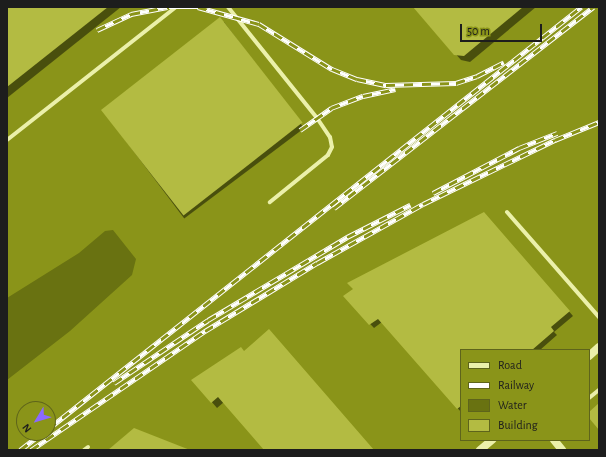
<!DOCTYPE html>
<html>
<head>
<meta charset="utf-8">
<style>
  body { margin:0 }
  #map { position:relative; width:606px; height:457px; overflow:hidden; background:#8a9419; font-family:"Alegreya Sans",sans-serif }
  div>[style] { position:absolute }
  .water>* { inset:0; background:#697211 }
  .shadow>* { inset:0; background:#0007; transform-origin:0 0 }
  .building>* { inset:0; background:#b3bb42; transform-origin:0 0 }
  .service>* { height:4px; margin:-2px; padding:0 2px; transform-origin:2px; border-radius:2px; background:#ebf0aa }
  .minor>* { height:8px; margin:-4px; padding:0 4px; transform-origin:4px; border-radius:4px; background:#ebf0aa }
  .rail>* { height:4.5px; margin-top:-2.25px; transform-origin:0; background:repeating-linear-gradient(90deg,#8a9419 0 9px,#fff 0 18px); box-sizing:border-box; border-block:1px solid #fff }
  span { translate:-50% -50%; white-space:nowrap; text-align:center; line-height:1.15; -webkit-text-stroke:3px #8a9419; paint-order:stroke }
  .frame { position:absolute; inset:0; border:8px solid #1d1d1d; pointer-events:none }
  .legend { position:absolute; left:460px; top:349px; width:130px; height:92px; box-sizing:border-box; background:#8a9419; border:1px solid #5e641b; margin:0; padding:5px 7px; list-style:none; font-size:12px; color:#1d1d1d }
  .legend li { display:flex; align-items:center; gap:8px; height:20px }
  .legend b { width:20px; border:1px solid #5e641b }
  .north { position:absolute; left:16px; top:401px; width:40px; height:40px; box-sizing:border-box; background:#8a9419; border:1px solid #5e641b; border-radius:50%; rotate:232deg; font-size:11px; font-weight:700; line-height:16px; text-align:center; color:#1d1d1d }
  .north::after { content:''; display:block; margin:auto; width:14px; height:18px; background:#8b69ff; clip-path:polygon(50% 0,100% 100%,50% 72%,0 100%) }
  .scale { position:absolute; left:460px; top:24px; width:82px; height:18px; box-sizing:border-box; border:2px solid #1d1d1d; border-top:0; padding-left:5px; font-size:12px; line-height:14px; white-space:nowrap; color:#1d1d1d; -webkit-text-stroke:3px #8a9419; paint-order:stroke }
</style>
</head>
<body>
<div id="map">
  <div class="water">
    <i style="clip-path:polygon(113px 230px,136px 259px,132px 275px,70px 331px,7px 380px,7px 298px,79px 253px,105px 231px)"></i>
  </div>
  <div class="shadow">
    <i style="clip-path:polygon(7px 7px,121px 7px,7px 98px)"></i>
    <i style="clip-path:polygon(415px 7px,536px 7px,470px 62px,461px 60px)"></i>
    <i style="left:224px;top:22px;width:133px;height:150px;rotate:53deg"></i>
    <i style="clip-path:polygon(487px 217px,573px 316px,554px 332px,557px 335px,540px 350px,461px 350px,461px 412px,382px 322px,374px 328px,344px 296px)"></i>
    <i style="clip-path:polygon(244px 352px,373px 450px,265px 450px,224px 402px,217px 408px,193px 380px)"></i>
  </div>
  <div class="building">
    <i style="clip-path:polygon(7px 7px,108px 7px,7px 87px)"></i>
    <i style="clip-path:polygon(413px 7px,523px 7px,464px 56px,454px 55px)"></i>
    <i style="left:220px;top:17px;width:134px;height:151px;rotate:52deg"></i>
    <i style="clip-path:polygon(484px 212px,570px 311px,551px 327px,554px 331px,532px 350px,461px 350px,461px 406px,457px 409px,378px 319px,369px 325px,343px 296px,353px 289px,347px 283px)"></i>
    <i style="clip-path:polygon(269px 329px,374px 450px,264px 450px,218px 397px,211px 403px,191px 380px,241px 347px,244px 351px)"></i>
    <i style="clip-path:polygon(599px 403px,599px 430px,589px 418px,589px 412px)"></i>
    <i style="clip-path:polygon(134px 428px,190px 450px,108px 450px)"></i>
  </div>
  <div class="service">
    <i style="left:228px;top:7px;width:142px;rotate:51.3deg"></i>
    <i style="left:317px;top:118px;width:23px;rotate:56deg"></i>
    <i style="left:330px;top:137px;width:10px;rotate:79deg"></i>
    <i style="left:332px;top:147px;width:9px;rotate:117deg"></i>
    <i style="left:328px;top:155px;width:75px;rotate:141deg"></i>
    <i style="left:7px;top:140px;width:215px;rotate:-38.2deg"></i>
    <i style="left:507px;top:212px;width:140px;rotate:48.8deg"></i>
    <i style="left:589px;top:398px;width:13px;rotate:-39deg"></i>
    <i style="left:84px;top:450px;width:5px;rotate:-37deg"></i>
  </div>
  <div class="minor">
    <i style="left:589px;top:356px;width:13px;rotate:-42deg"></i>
    <i style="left:554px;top:440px;width:13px;rotate:51deg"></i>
    <i style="left:480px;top:450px;width:16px;rotate:-40deg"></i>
  </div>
  <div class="rail">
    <i style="left:169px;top:7px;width:29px"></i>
    <i style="left:198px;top:7px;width:63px;rotate:15.6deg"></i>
    <i style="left:259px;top:24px;width:86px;rotate:31.7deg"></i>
    <i style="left:332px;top:69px;width:27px;rotate:22deg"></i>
    <i style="left:357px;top:79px;width:30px;rotate:12deg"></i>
    <i style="left:386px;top:85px;width:70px;rotate:-1.6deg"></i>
    <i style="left:456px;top:83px;width:22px;rotate:-18deg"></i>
    <i style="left:477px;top:76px;width:30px;rotate:-27deg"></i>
    <i style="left:97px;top:30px;width:38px;rotate:-25deg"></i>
    <i style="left:131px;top:14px;width:37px;rotate:-11deg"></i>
    <i style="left:300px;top:130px;width:38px;rotate:-35deg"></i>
    <i style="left:331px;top:108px;width:34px;rotate:-21deg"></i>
    <i style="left:363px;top:96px;width:33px;rotate:-12deg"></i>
    <i style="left:433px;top:193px;width:97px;rotate:-27.6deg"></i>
    <i style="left:519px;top:148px;width:41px;rotate:-21.5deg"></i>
    <i style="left:334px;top:208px;width:328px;rotate:-37.8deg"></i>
    <i style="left:114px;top:383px;width:113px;rotate:-33.8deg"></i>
    <i style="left:208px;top:320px;width:162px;rotate:-30.8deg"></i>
    <i style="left:347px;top:237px;width:71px;rotate:-26.9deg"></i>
    <i style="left:48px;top:429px;width:680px;rotate:-38.37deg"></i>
    <i style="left:20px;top:450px;width:28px;rotate:-38deg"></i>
    <i style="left:31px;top:450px;width:211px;rotate:-34.4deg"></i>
    <i style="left:205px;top:331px;width:131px;rotate:-31.3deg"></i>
    <i style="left:317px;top:263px;width:121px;rotate:-29.1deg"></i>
    <i style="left:423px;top:204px;width:147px;rotate:-25.9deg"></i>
    <i style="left:555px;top:140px;width:48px;rotate:-22.2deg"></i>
  </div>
  <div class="frame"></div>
  <ul class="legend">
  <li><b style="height:5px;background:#ebf0aa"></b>Road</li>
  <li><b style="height:5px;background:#fff"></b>Railway</li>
  <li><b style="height:11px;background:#697211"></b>Water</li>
  <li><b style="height:11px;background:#b3bb42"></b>Building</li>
  </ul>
  <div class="north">N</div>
  <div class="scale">50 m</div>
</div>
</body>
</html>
